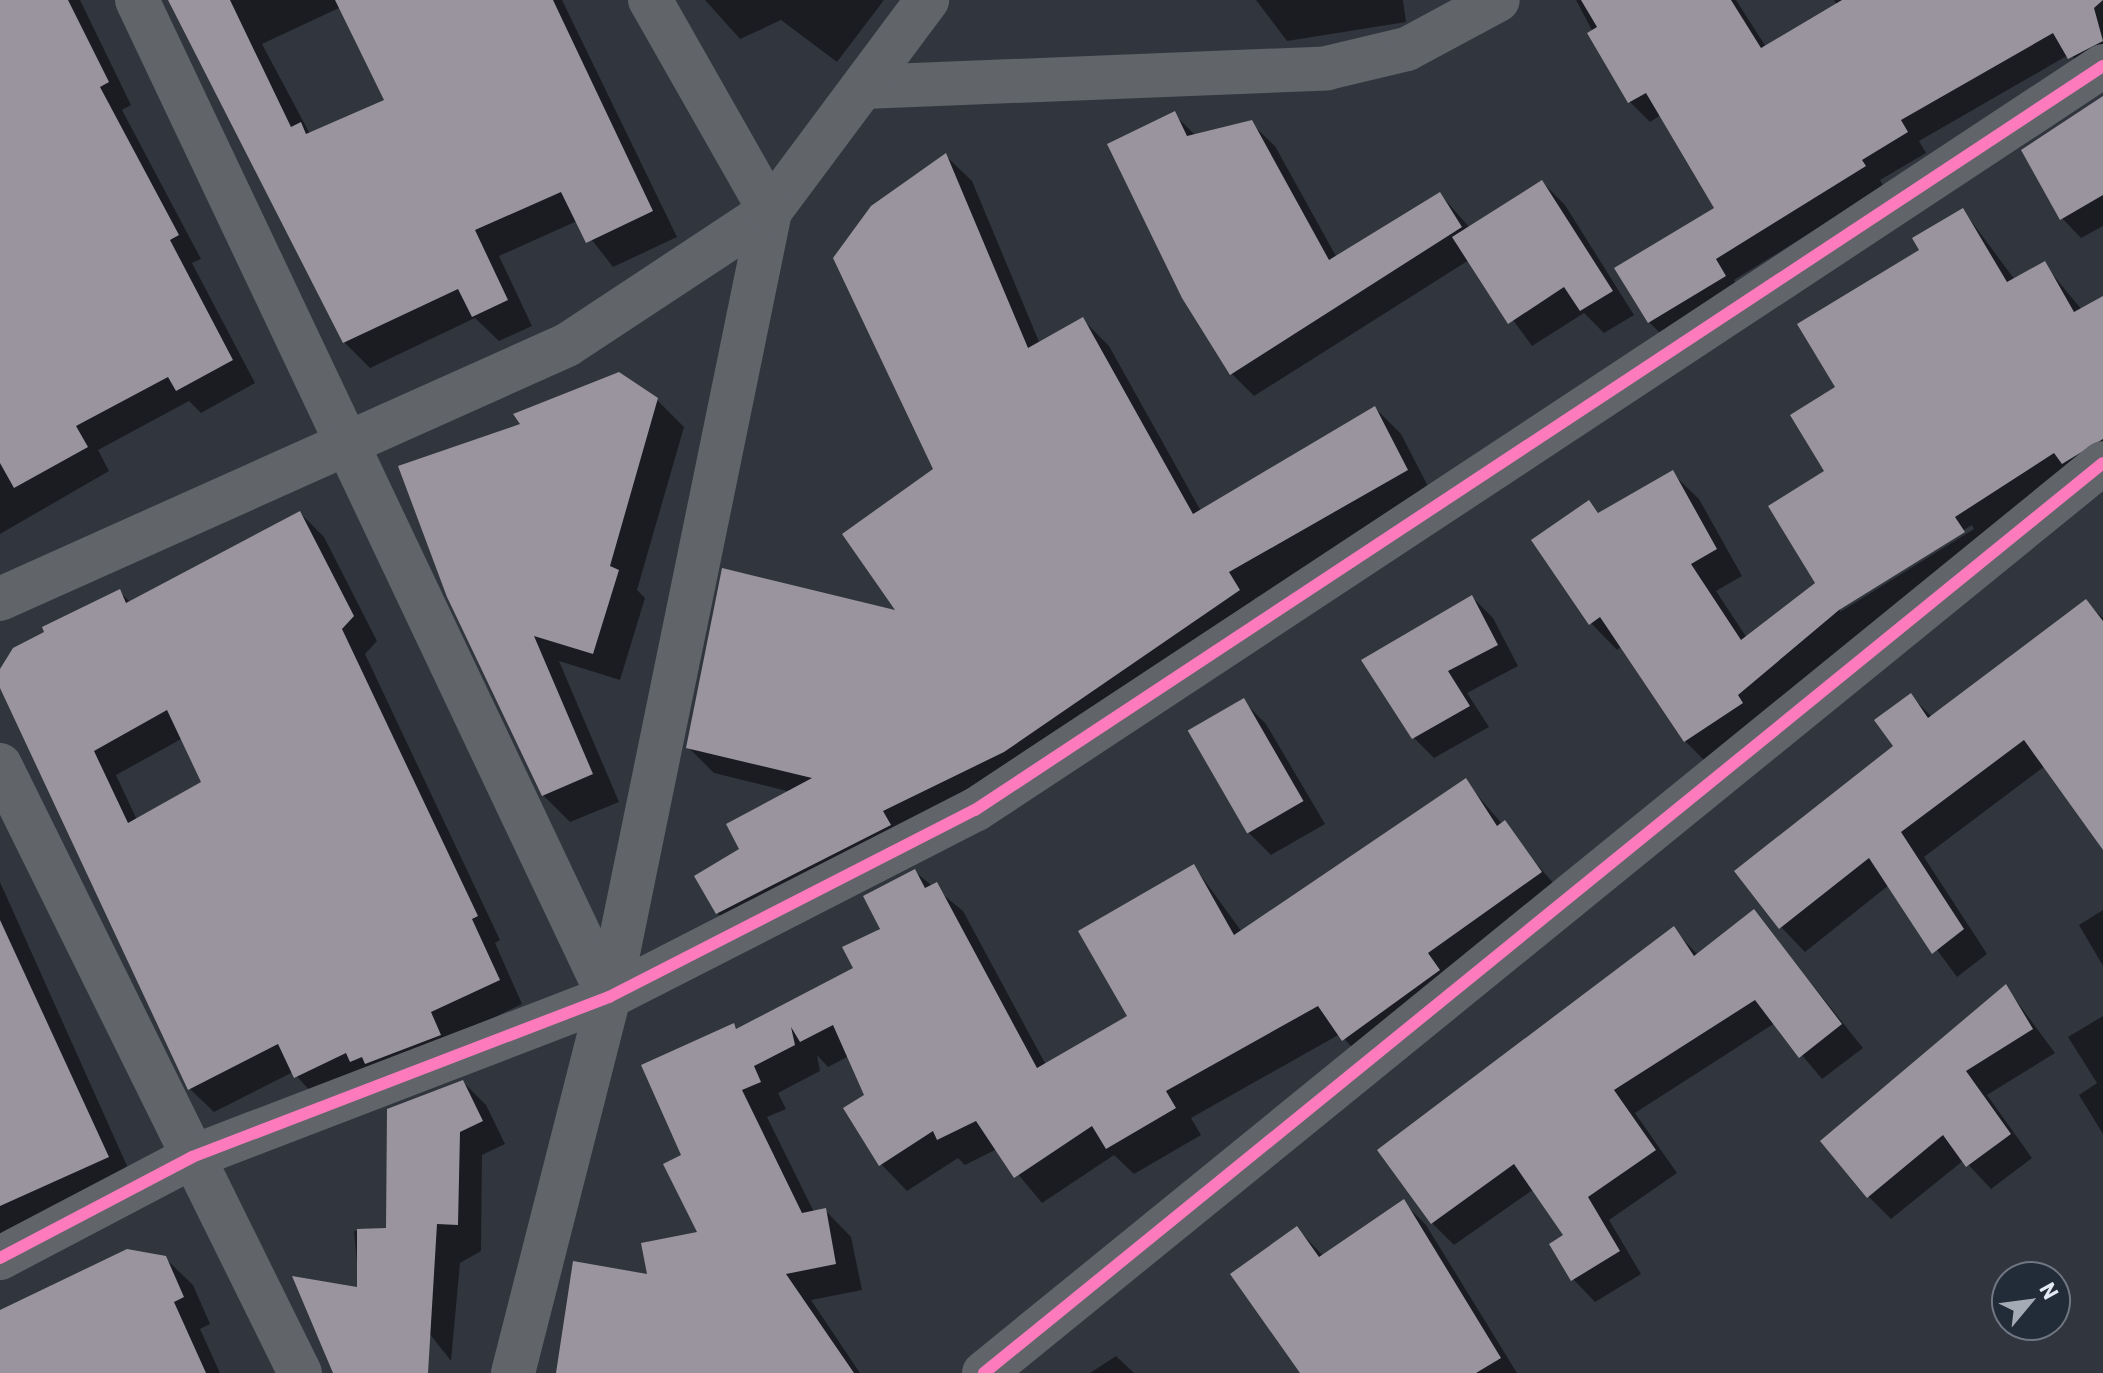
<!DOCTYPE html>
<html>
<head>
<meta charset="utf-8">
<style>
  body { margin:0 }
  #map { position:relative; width:2103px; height:1373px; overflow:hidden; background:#31363e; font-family:Barlow,sans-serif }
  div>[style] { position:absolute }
  .shadow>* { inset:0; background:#0007 }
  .building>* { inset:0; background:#99949e; transform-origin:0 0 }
  .minor>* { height:44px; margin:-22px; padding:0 22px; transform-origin:22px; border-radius:22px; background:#61656a }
  .cycleway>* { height:12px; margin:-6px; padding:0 6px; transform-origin:6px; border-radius:6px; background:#fd7abc }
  span { translate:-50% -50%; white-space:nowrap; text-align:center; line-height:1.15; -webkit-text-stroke:8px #222b38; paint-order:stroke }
  .north { position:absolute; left:1991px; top:1261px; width:80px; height:80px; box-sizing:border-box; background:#222b38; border:2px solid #707783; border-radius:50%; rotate:61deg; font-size:22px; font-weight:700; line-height:32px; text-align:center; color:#e4eaf3 }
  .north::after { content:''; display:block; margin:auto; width:28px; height:36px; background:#a5abb4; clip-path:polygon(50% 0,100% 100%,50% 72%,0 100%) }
</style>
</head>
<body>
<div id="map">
  <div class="shadow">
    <i style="clip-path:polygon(0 0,80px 0,131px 105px,122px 110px,201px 259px,192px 263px,255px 383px,201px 413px,189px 401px,98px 450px,109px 471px,0 534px)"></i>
    <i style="clip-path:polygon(evenodd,171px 0,562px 0,677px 237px,613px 267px,577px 221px,499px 256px,532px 326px,499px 341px,475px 318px,370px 368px,344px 342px,171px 0,341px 7px,386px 101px,310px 134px,262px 44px,341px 7px)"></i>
    <i style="clip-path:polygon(705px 0,884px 0,837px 62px,781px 20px,740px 39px)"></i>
    <i style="clip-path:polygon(1256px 0,1403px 0,1406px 22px,1287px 41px)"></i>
    <i style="clip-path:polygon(1576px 0,1736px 0,1766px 47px,1837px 5px,1834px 0,2103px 0,2103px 57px,2084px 68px,2070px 54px,1919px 141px,1926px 153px,1880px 180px,1884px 187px,1734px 280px,1744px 296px,1669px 342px,1649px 322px,1717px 209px,1661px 115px,1650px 122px,1630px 102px)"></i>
    <i style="clip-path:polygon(2103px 103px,2103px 226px,2081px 238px,2062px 218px)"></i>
    <i style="clip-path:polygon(1174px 114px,1196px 136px,1251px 123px,1275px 146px,1337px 258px,1440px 194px,1470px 228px,1542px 182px,1565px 205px,1634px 315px,1604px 333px,1584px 313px,1532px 346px,1469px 260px,1254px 396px,1231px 373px)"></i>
    <i style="clip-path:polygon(946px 156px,972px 181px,1040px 344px,1083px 320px,1109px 346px,1201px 511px,1375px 408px,1401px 434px,1433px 496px,1254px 599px,1265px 617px,744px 939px,717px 913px,742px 850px,791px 792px,714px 773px,688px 747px,900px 613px,936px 469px)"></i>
    <i style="clip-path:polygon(evenodd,1963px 210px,2015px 280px,2044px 264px,2082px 310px,2103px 298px,2103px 481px,1711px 767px,1685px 741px,1622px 646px,1617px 650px,1591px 623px,1589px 503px,1600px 514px,1672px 473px,1699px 499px,1742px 576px,1716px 591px,1747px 638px,1818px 583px,1838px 387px,1922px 251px,1963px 210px,1972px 525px,1974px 529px,1840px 612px,1840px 607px,1972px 525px)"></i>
    <i style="clip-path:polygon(657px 400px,684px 427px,637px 590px,645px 598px,620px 680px,559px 661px,619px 802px,570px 822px,543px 795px,449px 596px,523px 425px)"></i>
    <i style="clip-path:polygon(evenodd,300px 513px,324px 537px,377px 641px,365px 654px,500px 940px,495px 943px,522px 1004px,319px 1101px,293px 1072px,214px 1112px,190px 1089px,0 673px,119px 591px,131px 603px,300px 513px,183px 738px,204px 783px,137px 820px,116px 775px,183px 738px)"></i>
    <i style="clip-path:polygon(1472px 597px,1493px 618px,1518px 666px,1467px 693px,1489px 727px,1434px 758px,1413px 737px)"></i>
    <i style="clip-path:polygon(2086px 602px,2103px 618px,2103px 850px,2045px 766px,1924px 857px,1987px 954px,1957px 977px,1889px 885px,1805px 952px,1781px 927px,1895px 746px,1911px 696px,1932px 717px)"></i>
    <i style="clip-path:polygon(1243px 701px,1266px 724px,1325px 824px,1271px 855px,1248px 832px)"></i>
    <i style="clip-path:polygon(1465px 781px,1567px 899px,1369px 1066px,1340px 1034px,1191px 1118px,1201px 1135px,1134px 1174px,1114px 1155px,1042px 1203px,997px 1149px,965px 1165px,958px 1158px,907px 1191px,881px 1164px,867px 1095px,849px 1056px,828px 1067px,817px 1055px,820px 1071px,778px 1093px,786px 1109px,767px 1117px,814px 1212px,825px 1210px,851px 1237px,862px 1290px,811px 1300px,860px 1373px,558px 1373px,700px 1234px,683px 1156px,734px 1026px,738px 1030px,855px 969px,914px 871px,963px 911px,1046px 1065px,1129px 1017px,1194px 866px,1242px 932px)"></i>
    <i style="clip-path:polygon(0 882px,136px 1186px,0 1246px)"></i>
    <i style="clip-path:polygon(2103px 910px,2103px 966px,2079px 925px)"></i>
    <i style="clip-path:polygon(1754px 912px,1863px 1048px,1822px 1079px,1775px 1023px,1635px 1113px,1677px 1173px,1609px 1220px,1641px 1274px,1595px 1302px,1573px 1279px,1566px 1236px,1534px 1189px,1454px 1245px,1432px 1223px,1673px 929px,1698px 955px)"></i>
    <i style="clip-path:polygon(2006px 987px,2055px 1053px,1987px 1095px,2032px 1158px,1991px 1189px,1964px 1160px,1891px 1219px,1868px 1196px)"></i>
    <i style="clip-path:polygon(2103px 1016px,2103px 1134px,2079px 1095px,2097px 1083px,2068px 1037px)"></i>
    <i style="clip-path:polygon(463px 1082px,486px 1105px,505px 1144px,482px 1155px,481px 1251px,460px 1263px,451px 1361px,400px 1296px,359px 1284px,354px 1231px,388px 1230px)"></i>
    <i style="clip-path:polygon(1403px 1202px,1426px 1225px,1517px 1373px,1303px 1373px,1297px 1228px,1324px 1257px)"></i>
    <i style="clip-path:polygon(165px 1258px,193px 1285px,210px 1324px,200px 1329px,220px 1373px,0 1373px,0 1311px)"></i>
    <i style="clip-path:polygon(1116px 1356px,1134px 1373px,1090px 1373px)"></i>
  </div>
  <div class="building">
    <i style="clip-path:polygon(0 0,68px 0,109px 82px,100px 87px,179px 235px,170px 240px,233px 360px,176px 391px,168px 377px,76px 426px,88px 447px,14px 488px,0 463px)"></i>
    <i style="clip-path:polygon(168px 0,230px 0,291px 127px,301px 122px,306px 134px,384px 100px,335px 0,553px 0,653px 211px,586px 243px,561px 192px,475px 230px,508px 300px,472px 317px,458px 289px,343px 343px)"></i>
    <i style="clip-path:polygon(1581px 0,1731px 0,1761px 48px,1842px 0,2103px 0,2094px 8px,2103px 41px,2068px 59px,2053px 33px,1901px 120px,1908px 132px,1862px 160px,1866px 166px,1716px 259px,1726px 276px,1648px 323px,1614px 268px,1714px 208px,1646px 93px,1628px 103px,1587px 33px,1597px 27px)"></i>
    <i style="clip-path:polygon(2103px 96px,2103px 195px,2060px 220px,2021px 150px)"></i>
    <i style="clip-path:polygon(1175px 111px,1187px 136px,1252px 120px,1329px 260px,1440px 192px,1462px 227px,1230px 375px,1182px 298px,1107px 144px)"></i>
    <i style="clip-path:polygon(946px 153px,1028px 348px,1083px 317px,1193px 514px,1375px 406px,1408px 470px,1229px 572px,1240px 590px,1004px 752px,883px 811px,891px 825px,716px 914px,694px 876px,739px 849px,726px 824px,812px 778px,686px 748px,722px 568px,895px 610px,842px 534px,933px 469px,833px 258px,871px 206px)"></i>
    <i style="clip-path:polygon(1542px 180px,1613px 291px,1580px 311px,1564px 287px,1508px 324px,1452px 237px)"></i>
    <i style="clip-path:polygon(1963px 208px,2007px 282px,2045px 261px,2074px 312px,2103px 296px,2103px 439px,2062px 464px,2054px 453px,1955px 517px,1965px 532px,1839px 610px,1738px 695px,1743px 703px,1684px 742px,1600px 617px,1589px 625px,1531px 540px,1589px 500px,1598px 513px,1673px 470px,1717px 549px,1691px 564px,1741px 640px,1815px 583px,1768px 506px,1824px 471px,1790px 415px,1835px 387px,1797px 324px,1919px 250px,1912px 238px)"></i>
    <i style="clip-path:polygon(619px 372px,658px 398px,610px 566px,619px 570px,593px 654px,534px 636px,593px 774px,542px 796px,447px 597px,398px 466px,520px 424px,513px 414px)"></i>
    <i style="clip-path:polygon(evenodd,300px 511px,354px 616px,342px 629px,478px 916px,472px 919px,500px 980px,431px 1012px,441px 1035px,365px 1064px,362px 1057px,350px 1062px,346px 1053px,294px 1078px,278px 1044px,188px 1090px,0 688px,0 669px,13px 648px,44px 632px,42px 627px,120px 589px,126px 603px,300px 511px,167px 710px,201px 782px,128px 823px,94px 751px,167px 710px)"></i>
    <i style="clip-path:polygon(1472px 595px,1498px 645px,1448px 671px,1470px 706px,1412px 739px,1361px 660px)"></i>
    <i style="clip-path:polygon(2086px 599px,2103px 621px,2103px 850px,2024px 740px,1901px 832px,1964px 929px,1932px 954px,1869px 858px,1779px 929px,1734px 871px,1893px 746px,1874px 720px,1911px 693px,1928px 718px)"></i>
    <i style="left:1244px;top:698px;width:119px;height:65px;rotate:60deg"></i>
    <i style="clip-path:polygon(1466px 778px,1497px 826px,1505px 820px,1542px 872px,1428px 953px,1440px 970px,1342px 1041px,1318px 1006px,1166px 1091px,1176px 1108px,1106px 1149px,1092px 1126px,1014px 1178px,976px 1121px,937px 1140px,933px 1131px,879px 1166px,843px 1108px,864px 1095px,833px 1025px,800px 1042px,791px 1027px,795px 1045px,754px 1066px,761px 1082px,742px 1090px,802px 1213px,826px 1208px,836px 1264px,786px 1274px,854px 1373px,556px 1373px,573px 1261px,647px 1274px,641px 1243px,697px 1232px,663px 1164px,681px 1155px,641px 1065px,734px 1023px,736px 1029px,853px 968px,842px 947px,880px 929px,863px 896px,915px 869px,925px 888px,937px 882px,1037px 1068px,1127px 1016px,1078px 931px,1194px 864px,1234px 935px)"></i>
    <i style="clip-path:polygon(1754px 909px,1842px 1024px,1799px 1058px,1755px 1000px,1614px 1090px,1656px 1150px,1588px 1197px,1620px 1251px,1571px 1281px,1549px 1244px,1563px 1235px,1514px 1164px,1431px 1224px,1377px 1150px,1674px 926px,1694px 956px)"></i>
    <i style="clip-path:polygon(0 920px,109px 1157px,0 1206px)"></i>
    <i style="clip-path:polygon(2006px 984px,2033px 1029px,1966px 1071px,2011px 1134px,1966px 1167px,1943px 1135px,1867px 1198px,1820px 1141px)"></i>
    <i style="clip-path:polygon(463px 1080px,483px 1121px,460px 1132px,458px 1225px,437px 1224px,428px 1373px,333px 1373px,292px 1276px,357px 1287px,357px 1229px,386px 1228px,387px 1109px)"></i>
    <i style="clip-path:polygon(1404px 1199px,1501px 1358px,1476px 1373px,1300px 1373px,1230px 1274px,1297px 1226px,1319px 1257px)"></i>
    <i style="clip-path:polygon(127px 1249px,166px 1256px,184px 1297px,174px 1302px,206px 1373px,0 1373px,0 1310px)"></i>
  </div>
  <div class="minor">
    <i style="left:137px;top:0;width:1103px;rotate:64.67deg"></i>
    <i style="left:864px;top:87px;width:463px;rotate:-2.3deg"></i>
    <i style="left:1327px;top:68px;width:82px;rotate:-13.4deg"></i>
    <i style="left:1407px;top:49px;width:103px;rotate:-28.3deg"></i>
    <i style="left:0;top:599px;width:621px;rotate:-24.13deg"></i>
    <i style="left:567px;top:345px;width:243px;rotate:-33.4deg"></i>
    <i style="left:770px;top:211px;width:263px;rotate:-53.3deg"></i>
    <i style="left:0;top:765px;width:678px;rotate:63.74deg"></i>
    <i style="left:0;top:1258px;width:217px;rotate:-27.7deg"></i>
    <i style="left:192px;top:1157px;width:447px;rotate:-21deg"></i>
    <i style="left:609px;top:997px;width:411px;rotate:-27.1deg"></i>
    <i style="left:975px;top:810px;width:1351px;rotate:-33.41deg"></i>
    <i style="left:513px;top:1373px;width:388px;rotate:-75.7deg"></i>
    <i style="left:609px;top:997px;width:802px;rotate:-78.42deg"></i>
    <i style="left:770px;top:211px;width:243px;rotate:-119.6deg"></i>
    <i style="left:984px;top:1373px;width:1442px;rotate:-39.12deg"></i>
  </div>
  <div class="cycleway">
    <i style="left:0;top:1258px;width:217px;rotate:-27.7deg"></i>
    <i style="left:192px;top:1157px;width:447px;rotate:-21deg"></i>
    <i style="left:609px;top:997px;width:411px;rotate:-27.1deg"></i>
    <i style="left:975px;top:810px;width:1351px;rotate:-33.41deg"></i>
    <i style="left:984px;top:1373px;width:1442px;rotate:-39.12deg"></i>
  </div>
  <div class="north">N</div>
</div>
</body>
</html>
